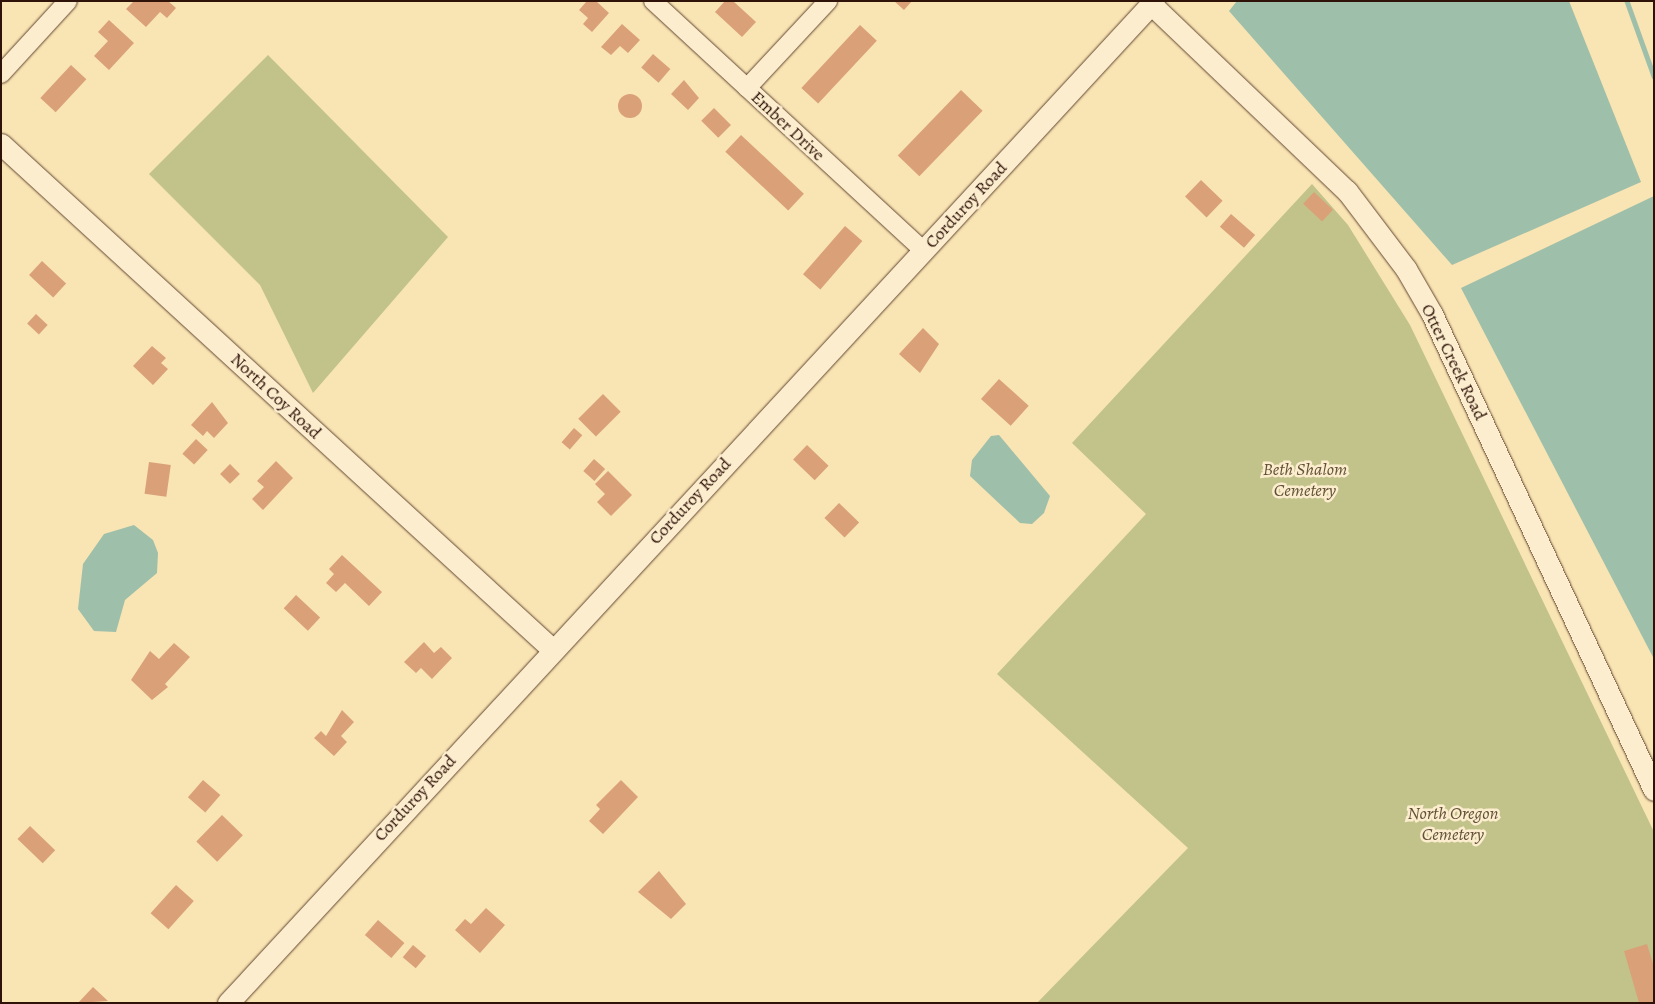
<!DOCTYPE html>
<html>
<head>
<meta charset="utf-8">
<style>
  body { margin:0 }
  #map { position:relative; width:1655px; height:1004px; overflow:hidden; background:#f9e4b3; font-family:Alegreya,serif }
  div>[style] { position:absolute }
  .green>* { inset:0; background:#c1c38a }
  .water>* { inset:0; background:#9ebfaa }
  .stream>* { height:4.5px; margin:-2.25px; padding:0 2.25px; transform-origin:2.25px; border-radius:2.25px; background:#9ebfaa }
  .building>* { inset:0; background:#daa178; transform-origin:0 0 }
  .round { border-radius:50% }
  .roads { filter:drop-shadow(0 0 1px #624633) drop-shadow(0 0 1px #624633) }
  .minor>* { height:18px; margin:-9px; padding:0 9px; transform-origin:9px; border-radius:9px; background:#fbedce }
  .tertiary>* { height:21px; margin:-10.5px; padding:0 10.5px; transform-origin:10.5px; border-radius:10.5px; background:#fbedce }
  span { translate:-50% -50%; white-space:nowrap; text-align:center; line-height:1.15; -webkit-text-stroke:5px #fbedce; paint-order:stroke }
  .street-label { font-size:18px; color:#2f1208 }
  .park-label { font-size:18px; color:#625036; font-style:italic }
  .frame { position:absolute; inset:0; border:2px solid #2f1208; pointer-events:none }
</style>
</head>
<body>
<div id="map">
  <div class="green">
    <i style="clip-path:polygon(268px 55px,448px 237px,313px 393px,260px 285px,149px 174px)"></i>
    <i style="clip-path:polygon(1312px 184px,1348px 225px,1410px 325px,1654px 832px,1654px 1003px,1037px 1003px,1188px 848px,997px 674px,1146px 514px,1072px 443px)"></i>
  </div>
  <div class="water">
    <i style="clip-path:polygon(1237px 1px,1569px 1px,1641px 182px,1452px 265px,1229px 11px)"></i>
    <i style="clip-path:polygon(1654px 196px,1654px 659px,1461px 288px)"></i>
    <i style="clip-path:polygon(999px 435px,1050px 496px,1044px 513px,1032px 524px,1020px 523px,970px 476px,972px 460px,991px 436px)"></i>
    <i style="clip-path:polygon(134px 525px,153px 540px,158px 553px,157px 573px,125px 600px,116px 632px,94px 631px,78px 609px,83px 564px,104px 534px)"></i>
  </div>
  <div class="stream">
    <i style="left:1627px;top:1px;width:80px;rotate:70.2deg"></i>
  </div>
  <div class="building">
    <i style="clip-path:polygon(134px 1px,168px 1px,176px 8px,167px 18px,160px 12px,146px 27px,126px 9px)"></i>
    <i style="clip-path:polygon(587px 1px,596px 1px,609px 13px,592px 32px,583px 24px,588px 18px,579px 10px)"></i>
    <i style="clip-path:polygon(725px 1px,733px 1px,756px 22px,742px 37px,715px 12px)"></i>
    <i style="clip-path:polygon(894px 1px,912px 1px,904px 10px)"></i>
    <i style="clip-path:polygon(109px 20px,134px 43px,109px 70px,94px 56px,108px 41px,98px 32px)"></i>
    <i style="clip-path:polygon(622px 24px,640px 40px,628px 53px,620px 46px,611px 55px,601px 47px)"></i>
    <i style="left:860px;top:25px;width:23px;height:86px;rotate:43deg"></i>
    <i style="left:653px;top:54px;width:23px;height:18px;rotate:41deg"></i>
    <i style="left:71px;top:65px;width:21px;height:45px;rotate:43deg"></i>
    <i style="clip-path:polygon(684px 80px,699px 98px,688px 110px,671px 94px)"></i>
    <i style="left:961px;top:90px;width:30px;height:91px;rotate:44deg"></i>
    <i class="round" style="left:618px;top:94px;width:24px;height:24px"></i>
    <i style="left:714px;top:108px;width:24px;height:18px;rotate:45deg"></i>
    <i style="left:741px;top:135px;width:86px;height:23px;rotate:43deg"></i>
    <i style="left:1201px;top:180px;width:30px;height:23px;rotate:44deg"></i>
    <i style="left:1314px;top:192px;width:26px;height:16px;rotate:43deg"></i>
    <i style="left:1231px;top:214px;width:32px;height:17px;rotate:41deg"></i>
    <i style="left:845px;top:226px;width:23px;height:64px;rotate:41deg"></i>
    <i style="left:42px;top:261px;width:33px;height:19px;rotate:43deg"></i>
    <i style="left:36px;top:314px;width:16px;height:13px;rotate:43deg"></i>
    <i style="clip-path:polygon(923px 328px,939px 344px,920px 373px,899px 354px)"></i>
    <i style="clip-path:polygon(152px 346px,166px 358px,161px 363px,168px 369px,153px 385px,133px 366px)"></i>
    <i style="left:999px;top:379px;width:40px;height:27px;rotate:42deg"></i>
    <i style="left:603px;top:394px;width:25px;height:35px;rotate:45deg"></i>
    <i style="clip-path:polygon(212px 402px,228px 423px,214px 438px,207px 431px,203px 436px,191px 425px)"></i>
    <i style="left:574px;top:428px;width:11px;height:19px;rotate:41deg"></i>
    <i style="left:196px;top:439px;width:16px;height:20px;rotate:43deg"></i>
    <i style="left:807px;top:445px;width:30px;height:20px;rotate:44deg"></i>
    <i style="left:594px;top:459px;width:15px;height:16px;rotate:42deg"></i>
    <i style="clip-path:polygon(276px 461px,293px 478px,263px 510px,252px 499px,264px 487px,257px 481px)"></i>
    <i style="left:149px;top:462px;width:22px;height:32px;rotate:8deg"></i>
    <i style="left:230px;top:464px;width:14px;height:14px;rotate:45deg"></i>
    <i style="clip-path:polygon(608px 471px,632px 495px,611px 516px,597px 502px,605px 494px,595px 484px)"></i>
    <i style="left:839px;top:503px;width:28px;height:21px;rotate:44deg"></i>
    <i style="clip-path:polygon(342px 555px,382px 592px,369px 606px,345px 583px,336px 592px,326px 583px,334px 574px,329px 569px)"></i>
    <i style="left:296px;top:595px;width:33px;height:18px;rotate:43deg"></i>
    <i style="clip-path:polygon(424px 642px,434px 653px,441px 647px,452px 658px,432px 679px,421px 668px,416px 673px,404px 662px)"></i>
    <i style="clip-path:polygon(174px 643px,190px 657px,165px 684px,168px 687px,152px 700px,131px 680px,150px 651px,159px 659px)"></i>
    <i style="clip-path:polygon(342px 710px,354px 722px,341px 736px,347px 742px,334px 756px,314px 738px,321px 731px,326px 736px)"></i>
    <i style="left:203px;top:780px;width:23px;height:23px;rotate:41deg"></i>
    <i style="clip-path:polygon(621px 780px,638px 797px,603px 834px,589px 821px,600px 809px,596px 805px)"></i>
    <i style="left:222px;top:815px;width:29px;height:37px;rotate:44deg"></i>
    <i style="left:30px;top:826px;width:35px;height:18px;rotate:44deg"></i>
    <i style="clip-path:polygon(659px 871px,686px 904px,671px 919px,638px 892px)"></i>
    <i style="left:176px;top:885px;width:24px;height:38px;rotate:42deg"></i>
    <i style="clip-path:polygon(486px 908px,505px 925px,480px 953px,455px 930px,465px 919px,471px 924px)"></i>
    <i style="left:378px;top:920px;width:35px;height:20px;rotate:41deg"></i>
    <i style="clip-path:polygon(1647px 944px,1654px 967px,1654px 1003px,1639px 1003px,1624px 951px)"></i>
    <i style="left:413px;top:945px;width:17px;height:16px;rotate:40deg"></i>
    <i style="clip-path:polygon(93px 987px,108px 1001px,78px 1003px)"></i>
  </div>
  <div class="roads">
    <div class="minor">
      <i style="left:653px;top:1px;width:369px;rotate:42.7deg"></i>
      <i style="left:1px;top:74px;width:99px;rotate:-47.5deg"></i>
      <i style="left:747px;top:88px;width:119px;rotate:-47deg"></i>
    </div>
    <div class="tertiary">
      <i style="left:1151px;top:4px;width:271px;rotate:43.7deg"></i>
      <i style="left:1347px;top:191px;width:98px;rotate:52.9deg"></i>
      <i style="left:1406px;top:269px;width:52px;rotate:60deg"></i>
      <i style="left:1432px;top:314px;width:525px;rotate:65deg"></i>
      <i style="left:1px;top:144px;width:747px;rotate:42.51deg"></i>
      <i style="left:228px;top:1003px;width:1364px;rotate:-47.26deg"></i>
    </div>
  </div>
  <div class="street-label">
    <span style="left:788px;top:126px;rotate:43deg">Ember Drive</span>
    <span style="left:966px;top:205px;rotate:-47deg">Corduroy Road</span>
    <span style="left:1454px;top:362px;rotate:64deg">Otter Creek Road</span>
    <span style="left:276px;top:396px;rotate:43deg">North Coy Road</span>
    <span style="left:690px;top:501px;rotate:-47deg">Corduroy Road</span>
    <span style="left:415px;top:798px;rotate:-47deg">Corduroy Road</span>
  </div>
  <div class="park-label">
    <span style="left:1305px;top:480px">Beth Shalom<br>Cemetery</span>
    <span style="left:1453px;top:824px">North Oregon<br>Cemetery</span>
  </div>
  <div class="frame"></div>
</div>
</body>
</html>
